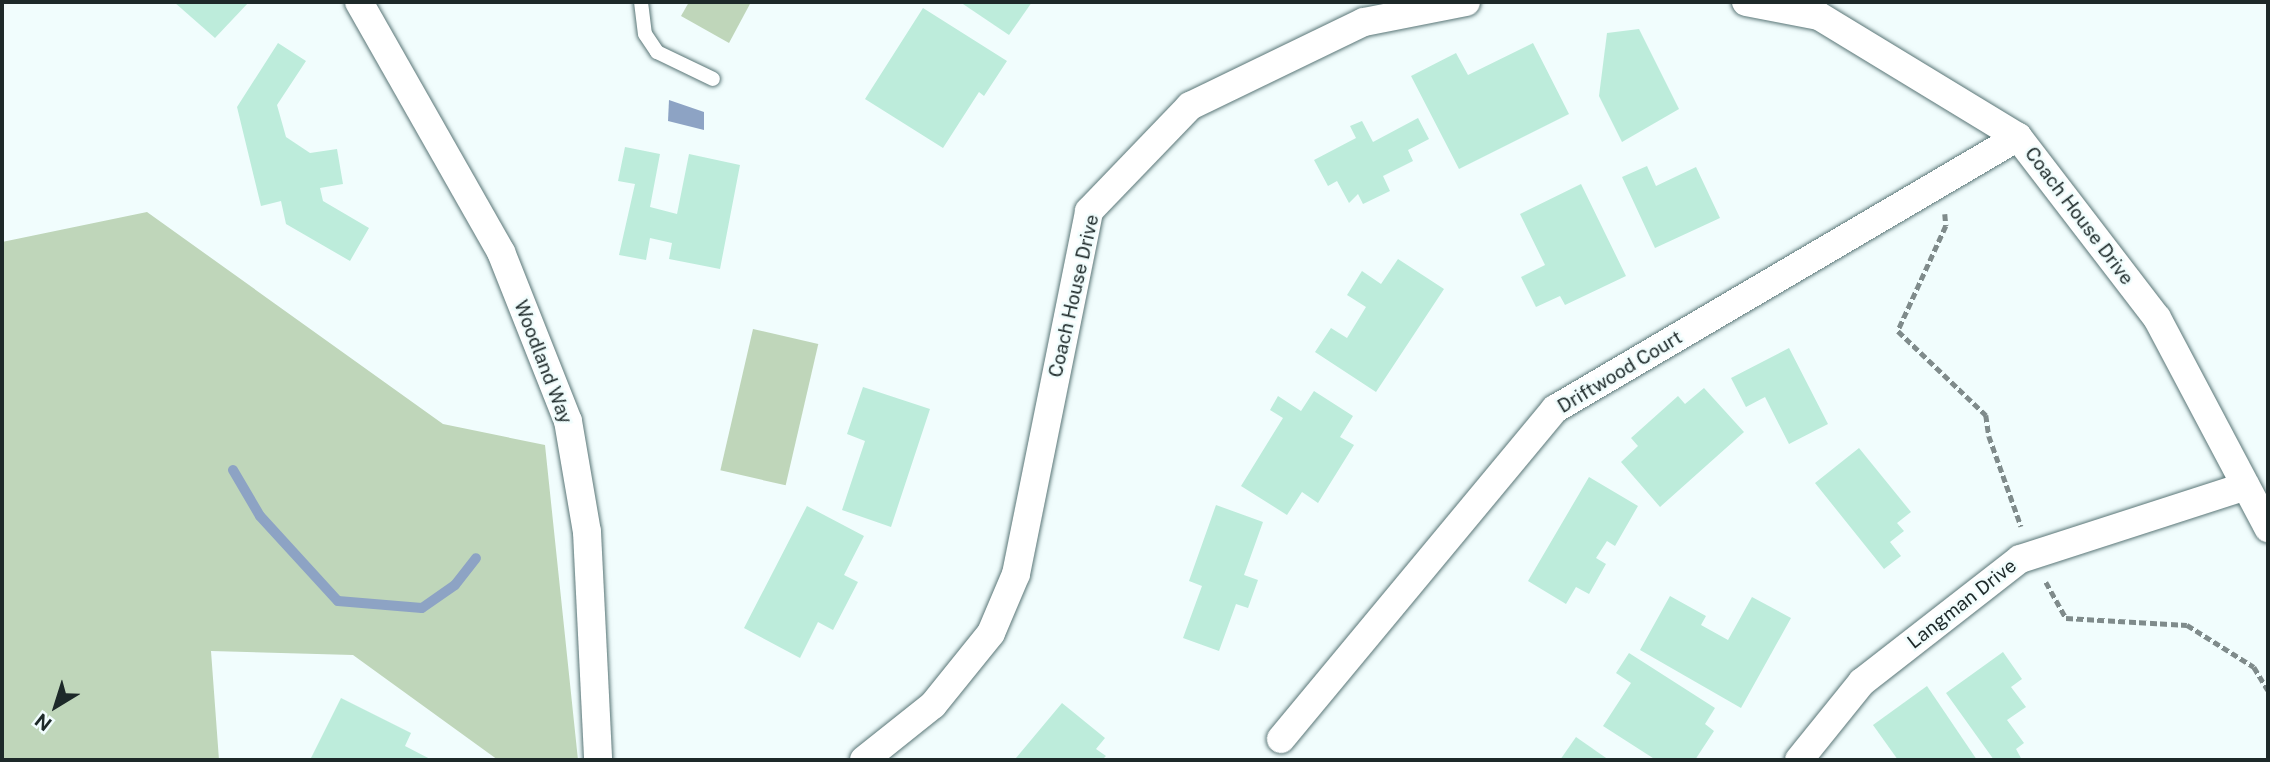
<!DOCTYPE html>
<html>
<head>
<meta charset="utf-8">
<style>
  body { margin:0 }
  #map { position:relative; width:2270px; height:762px; overflow:hidden; background:#f1fdfd; font-family:"Public Sans",sans-serif }
  div>[style] { position:absolute }
  .green>* { inset:0; background:#bfd6ba; transform-origin:0 0 }
  .water>* { inset:0; background:#8da3c4 }
  .stream>* { height:10px; margin:-5px; padding:0 5px; transform-origin:5px; border-radius:5px; background:#8da3c4 }
  .building>* { inset:0; background:#bdecdb }
  .path>* { height:4.5px; margin-top:-2.25px; transform-origin:0; background:repeating-linear-gradient(90deg,#7f8b8b 0 7px,transparent 0 10.5px) }
  .roads { filter:drop-shadow(0 0 2px #5a7677) drop-shadow(0 0 2px #5a7677) }
  .service>* { height:14px; margin:-7px; padding:0 7px; transform-origin:7px; border-radius:7px; background:#fff }
  .minor>* { height:28px; margin:-14px; padding:0 14px; transform-origin:14px; border-radius:14px; background:#fff }
  span { translate:-50% -50%; white-space:nowrap; text-align:center; line-height:1.15; -webkit-text-stroke:5px #f1fdfd; paint-order:stroke }
  .street-label { font-size:19px; color:#1d2929 }
  .frame { position:absolute; inset:0; border:4px solid #1d2929; pointer-events:none }
  .north { position:absolute; left:21px; top:671px; width:70px; height:70px; -webkit-text-stroke:5px #f1fdfd; paint-order:stroke; rotate:218deg; font-size:19px; font-weight:700; line-height:28px; text-align:center; color:#1d2929 }
  .north::after { content:''; display:block; margin:auto; width:24px; height:32px; background:#1d2929; clip-path:polygon(50% 0,100% 100%,50% 72%,0 100%) }
</style>
</head>
<body>
<div id="map">
  <div class="green">
    <i style="clip-path:polygon(689px 2px,751px 2px,729px 43px,681px 16px)"></i>
    <i style="clip-path:polygon(147px 212px,443px 424px,545px 445px,578px 760px,498px 760px,353px 655px,211px 651px,219px 760px,2px 760px,2px 242px)"></i>
    <i style="left:753px;top:329px;width:67px;height:145px;rotate:13deg"></i>
  </div>
  <div class="water">
    <i style="clip-path:polygon(669px 100px,704px 112px,704px 130px,668px 121px)"></i>
  </div>
  <div class="stream">
    <i style="left:233px;top:470px;width:53px;rotate:59.6deg"></i>
    <i style="left:260px;top:516px;width:115px;rotate:47.5deg"></i>
    <i style="left:338px;top:601px;width:84px;rotate:4.8deg"></i>
    <i style="left:422px;top:608px;width:40px;rotate:-34.9deg"></i>
    <i style="left:455px;top:585px;width:34px;rotate:-52deg"></i>
  </div>
  <div class="building">
    <i style="clip-path:polygon(174px 2px,249px 2px,215px 38px)"></i>
    <i style="clip-path:polygon(960px 2px,1032px 2px,1009px 35px)"></i>
    <i style="clip-path:polygon(923px 8px,1007px 61px,984px 96px,979px 92px,943px 148px,865px 99px)"></i>
    <i style="clip-path:polygon(1639px 29px,1679px 109px,1622px 142px,1599px 96px,1607px 33px)"></i>
    <i style="clip-path:polygon(278px 43px,306px 61px,277px 105px,286px 137px,310px 153px,337px 149px,343px 184px,320px 188px,323px 201px,369px 228px,350px 261px,286px 224px,281px 201px,261px 206px,237px 107px)"></i>
    <i style="clip-path:polygon(1533px 43px,1569px 114px,1459px 169px,1411px 76px,1456px 53px,1468px 75px)"></i>
    <i style="clip-path:polygon(1418px 118px,1429px 139px,1408px 150px,1413px 161px,1383px 176px,1390px 191px,1363px 204px,1358px 194px,1349px 203px,1337px 181px,1328px 186px,1314px 160px,1356px 138px,1350px 126px,1362px 121px,1373px 142px)"></i>
    <i style="clip-path:polygon(625px 147px,660px 154px,650px 207px,677px 214px,689px 154px,740px 165px,720px 269px,669px 259px,672px 243px,650px 238px,646px 260px,619px 255px,635px 184px,618px 181px)"></i>
    <i style="clip-path:polygon(1647px 166px,1656px 186px,1696px 167px,1720px 218px,1655px 248px,1622px 177px)"></i>
    <i style="clip-path:polygon(1581px 184px,1626px 276px,1565px 305px,1560px 296px,1536px 307px,1521px 277px,1545px 265px,1520px 214px)"></i>
    <i style="clip-path:polygon(1398px 259px,1444px 289px,1376px 392px,1315px 352px,1331px 328px,1347px 338px,1366px 307px,1347px 295px,1362px 271px,1381px 284px)"></i>
    <i style="clip-path:polygon(1789px 348px,1828px 424px,1789px 444px,1765px 397px,1746px 407px,1731px 378px)"></i>
    <i style="clip-path:polygon(863px 387px,930px 409px,891px 527px,842px 510px,865px 441px,847px 434px)"></i>
    <i style="clip-path:polygon(1704px 388px,1744px 432px,1660px 507px,1621px 462px,1638px 446px,1631px 438px,1678px 396px,1685px 404px)"></i>
    <i style="clip-path:polygon(1314px 391px,1353px 416px,1340px 437px,1354px 445px,1318px 503px,1302px 492px,1287px 515px,1241px 486px,1283px 418px,1270px 410px,1278px 396px,1301px 411px)"></i>
    <i style="clip-path:polygon(1859px 448px,1911px 512px,1897px 523px,1904px 531px,1890px 542px,1901px 556px,1884px 569px,1815px 483px)"></i>
    <i style="clip-path:polygon(1589px 477px,1638px 506px,1615px 546px,1607px 541px,1596px 558px,1606px 564px,1589px 594px,1576px 587px,1566px 604px,1528px 581px)"></i>
    <i style="clip-path:polygon(1216px 505px,1263px 522px,1244px 575px,1258px 580px,1248px 608px,1236px 604px,1219px 651px,1183px 638px,1202px 586px,1189px 581px)"></i>
    <i style="clip-path:polygon(807px 506px,864px 536px,844px 575px,858px 582px,833px 630px,818px 622px,800px 658px,744px 628px)"></i>
    <i style="clip-path:polygon(1670px 596px,1706px 616px,1701px 625px,1728px 640px,1752px 597px,1791px 618px,1741px 708px,1640px 650px)"></i>
    <i style="clip-path:polygon(2003px 652px,2022px 679px,2011px 687px,2026px 707px,2007px 720px,2024px 743px,2016px 749px,2022px 760px,1994px 760px,1946px 693px)"></i>
    <i style="clip-path:polygon(1629px 653px,1715px 708px,1705px 724px,1714px 731px,1695px 760px,1656px 760px,1603px 726px,1631px 683px,1616px 673px)"></i>
    <i style="clip-path:polygon(1927px 686px,1977px 760px,1898px 760px,1873px 725px)"></i>
    <i style="clip-path:polygon(341px 698px,411px 733px,405px 746px,432px 760px,310px 760px)"></i>
    <i style="clip-path:polygon(1062px 703px,1105px 738px,1096px 749px,1106px 756px,1102px 760px,1016px 758px)"></i>
    <i style="clip-path:polygon(1576px 737px,1609px 760px,1560px 760px)"></i>
  </div>
  <div class="path">
    <i style="left:1945px;top:214px;width:12px;rotate:85deg"></i>
    <i style="left:1946px;top:226px;width:115px;rotate:114.6deg"></i>
    <i style="left:1898px;top:331px;width:122px;rotate:43.7deg"></i>
    <i style="left:1986px;top:415px;width:21px;rotate:82deg"></i>
    <i style="left:1989px;top:436px;width:96px;rotate:70.4deg"></i>
    <i style="left:2046px;top:582px;width:41px;rotate:60.9deg"></i>
    <i style="left:2066px;top:618px;width:121px;rotate:3.3deg"></i>
    <i style="left:2187px;top:625px;width:79px;rotate:32.1deg"></i>
    <i style="left:2254px;top:667px;width:27px;rotate:59deg"></i>
  </div>
  <div class="roads">
    <div class="service">
      <i style="left:641px;top:2px;width:32px;rotate:83deg"></i>
      <i style="left:645px;top:34px;width:22px;rotate:56deg"></i>
      <i style="left:657px;top:52px;width:62px;rotate:25.7deg"></i>
    </div>
    <div class="minor">
      <i style="left:359px;top:2px;width:288px;rotate:60.4deg"></i>
      <i style="left:501px;top:252px;width:182px;rotate:68.4deg"></i>
      <i style="left:568px;top:421px;width:113px;rotate:80.3deg"></i>
      <i style="left:587px;top:532px;width:228px;rotate:87.2deg"></i>
      <i style="left:1746px;top:2px;width:74px;rotate:10.9deg"></i>
      <i style="left:1819px;top:16px;width:233px;rotate:31.3deg"></i>
      <i style="left:2018px;top:137px;width:228px;rotate:52.5deg"></i>
      <i style="left:2157px;top:318px;width:238px;rotate:62.1deg"></i>
      <i style="left:1281px;top:739px;width:429px;rotate:-50.3deg"></i>
      <i style="left:1555px;top:409px;width:537px;rotate:-30.43deg"></i>
      <i style="left:864px;top:760px;width:88px;rotate:-38.6deg"></i>
      <i style="left:933px;top:705px;width:92px;rotate:-51.1deg"></i>
      <i style="left:991px;top:633px;width:64px;rotate:-67deg"></i>
      <i style="left:1016px;top:574px;width:370px;rotate:-78.6deg"></i>
      <i style="left:1089px;top:211px;width:146px;rotate:-46.1deg"></i>
      <i style="left:1190px;top:106px;width:193px;rotate:-25.8deg"></i>
      <i style="left:1364px;top:22px;width:104px;rotate:-11.1deg"></i>
      <i style="left:1799px;top:760px;width:100px;rotate:-51.1deg"></i>
      <i style="left:1862px;top:682px;width:200px;rotate:-37.9deg"></i>
      <i style="left:2020px;top:559px;width:237px;rotate:-17.9deg"></i>
    </div>
  </div>
  <div class="street-label">
    <span style="left:2079px;top:216px;rotate:53deg">Coach House Drive</span>
    <span style="left:1074px;top:296px;rotate:-77deg">Coach House Drive</span>
    <span style="left:543px;top:362px;rotate:69deg">Woodland Way</span>
    <span style="left:1620px;top:372px;rotate:-31deg">Driftwood Court</span>
    <span style="left:1962px;top:604px;rotate:-38deg">Langman Drive</span>
  </div>
  <div class="frame"></div>
  <div class="north">N</div>
</div>
</body>
</html>
